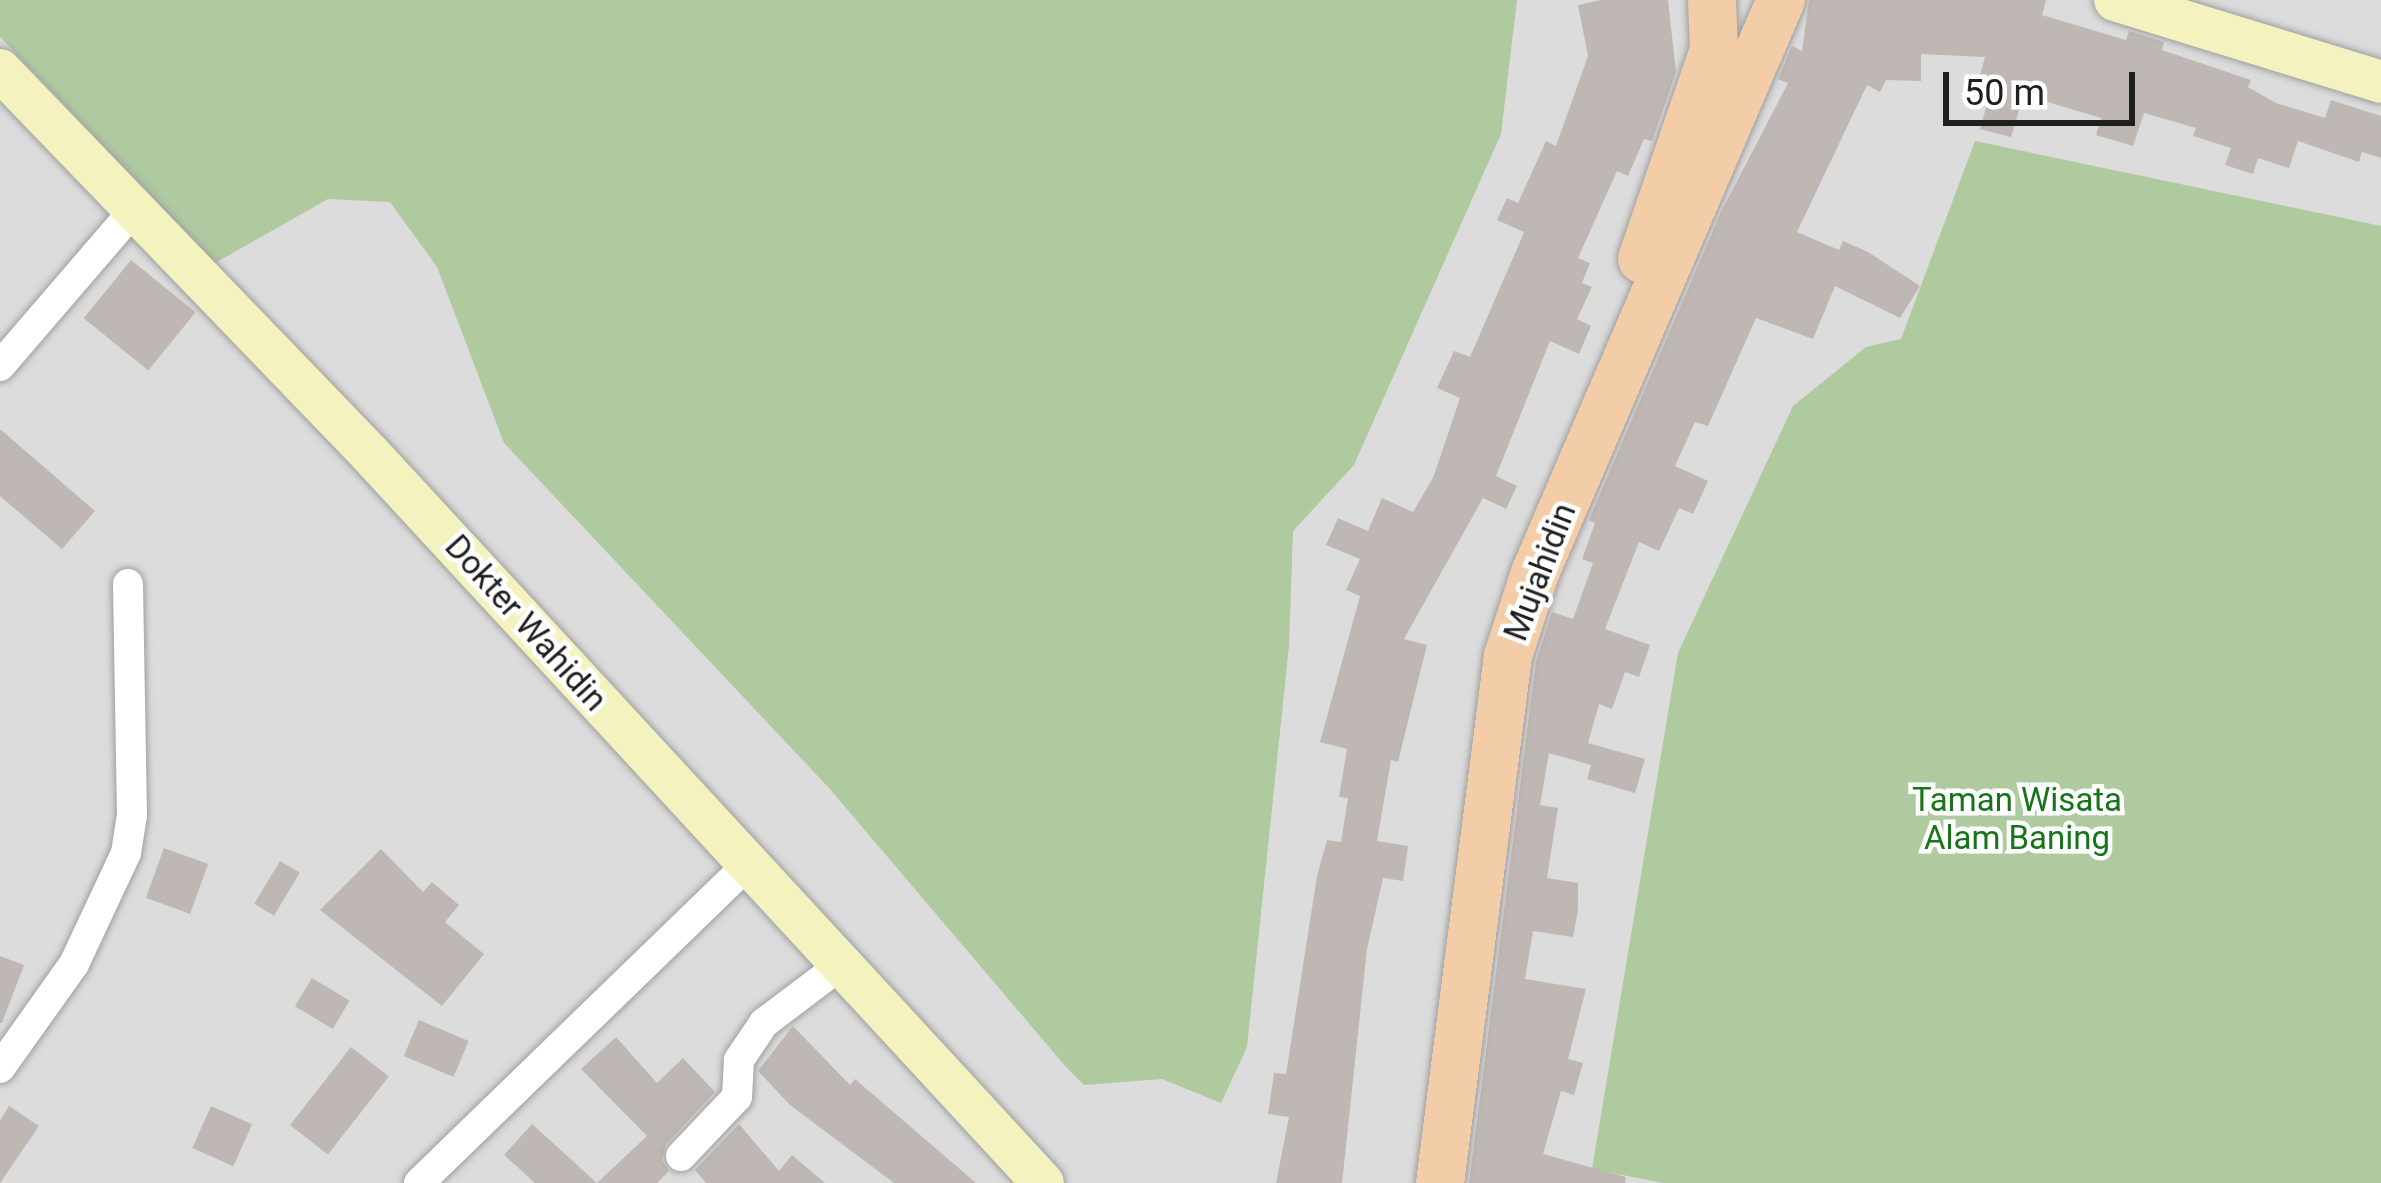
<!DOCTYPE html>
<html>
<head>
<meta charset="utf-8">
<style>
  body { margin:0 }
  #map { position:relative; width:2381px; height:1183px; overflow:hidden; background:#efece7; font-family:Roboto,sans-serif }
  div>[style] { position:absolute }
  .residential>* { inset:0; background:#dddcdc; transform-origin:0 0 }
  .forest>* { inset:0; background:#afca9f }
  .building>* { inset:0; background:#bfb7b3; transform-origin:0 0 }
  .roads { filter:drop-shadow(0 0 3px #a0a0a0) drop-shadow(0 0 3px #a0a0a0) }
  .street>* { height:30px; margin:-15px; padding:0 15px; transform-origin:15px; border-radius:15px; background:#fff }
  .secondary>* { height:42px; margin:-21px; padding:0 21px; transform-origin:21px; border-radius:21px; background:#f4f3c0 }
  .primary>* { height:48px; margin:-24px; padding:0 24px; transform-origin:24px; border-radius:24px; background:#f3cda8 }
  span { translate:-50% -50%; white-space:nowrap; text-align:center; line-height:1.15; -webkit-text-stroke:9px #fff; paint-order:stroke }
  .street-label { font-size:33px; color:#1f1f1f }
  .park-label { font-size:33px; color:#177418 }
  .scale { position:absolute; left:1943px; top:72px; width:192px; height:54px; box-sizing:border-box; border:6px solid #1f1f1f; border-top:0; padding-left:15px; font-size:36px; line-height:42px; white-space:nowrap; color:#1f1f1f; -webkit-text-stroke:9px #fff; paint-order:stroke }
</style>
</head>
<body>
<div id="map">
  <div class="residential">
    <i style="left:0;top:0;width:2381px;height:1183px"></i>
  </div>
  <div class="forest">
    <i style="clip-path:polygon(0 0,1517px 0,1501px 134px,1354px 465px,1293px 531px,1289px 646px,1247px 1047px,1221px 1103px,1162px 1079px,1084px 1085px,1066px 1067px,829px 788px,504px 443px,437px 267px,390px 202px,328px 199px,215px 263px,0 37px)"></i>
    <i style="clip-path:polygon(1975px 141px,2381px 226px,2381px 1183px,1663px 1183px,1592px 1169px,1678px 653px,1793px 406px,1866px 347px,1901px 339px)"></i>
  </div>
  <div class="building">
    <i style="clip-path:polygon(1601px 0,1668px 0,1676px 72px,1652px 141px,1644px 139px,1628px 176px,1617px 171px,1578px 258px,1590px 263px,1582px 283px,1592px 287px,1577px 319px,1591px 326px,1579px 354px,1550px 341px,1496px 476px,1517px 486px,1506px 509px,1483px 498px,1404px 639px,1427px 645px,1398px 762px,1391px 760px,1377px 841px,1408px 846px,1403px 881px,1383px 878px,1367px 949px,1342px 1183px,1276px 1183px,1289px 1117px,1268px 1114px,1274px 1073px,1286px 1074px,1317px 876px,1327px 840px,1341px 842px,1348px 798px,1339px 797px,1347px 749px,1320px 742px,1360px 596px,1346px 590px,1360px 559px,1326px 545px,1338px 518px,1368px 531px,1382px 498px,1413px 512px,1433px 478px,1460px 398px,1437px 388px,1454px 351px,1470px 357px,1516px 251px,1524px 232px,1497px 220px,1507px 198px,1518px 203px,1546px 141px,1556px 146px,1588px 56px,1578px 5px)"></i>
    <i style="clip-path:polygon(1809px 0,2046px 0,2042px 15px,2126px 40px,2129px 31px,2164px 42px,2162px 50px,2251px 80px,2248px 87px,2276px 103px,2325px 118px,2331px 100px,2381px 116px,2381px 158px,2362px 152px,2359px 162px,2298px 141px,2289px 168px,2258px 158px,2253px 174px,2225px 165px,2231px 148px,2193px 136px,2196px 128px,2144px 113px,2133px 146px,2096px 135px,2101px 118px,2041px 100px,2038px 109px,2021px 104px,2011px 137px,1980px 129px,1990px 94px,1976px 90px,1985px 57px,1921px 54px,1921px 81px,1886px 80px,1880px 92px,1867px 85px,1797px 232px,1839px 250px,1843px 241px,1868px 252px,1920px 286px,1900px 318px,1835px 286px,1813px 339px,1756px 318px,1708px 426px,1695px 422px,1675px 466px,1708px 481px,1693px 514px,1679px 508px,1659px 551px,1639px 542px,1605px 629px,1650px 645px,1639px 677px,1625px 672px,1612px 709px,1599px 704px,1588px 743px,1645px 759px,1635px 793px,1587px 779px,1591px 765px,1549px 753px,1540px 805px,1558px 808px,1547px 878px,1578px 883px,1578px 910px,1573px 937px,1533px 931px,1525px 979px,1586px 989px,1568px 1059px,1583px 1063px,1574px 1095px,1561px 1091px,1543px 1154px,1626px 1177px,1625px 1183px,1469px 1183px,1536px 662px,1552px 612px,1573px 619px,1593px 563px,1582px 559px,1595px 523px,1589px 520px,1722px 210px,1788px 83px,1778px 79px,1792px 46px,1802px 51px)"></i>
    <i style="left:131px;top:260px;width:83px;height:75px;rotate:39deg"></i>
    <i style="clip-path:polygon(0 429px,95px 511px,62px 549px,0 496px)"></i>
    <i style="left:164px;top:848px;width:47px;height:53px;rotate:20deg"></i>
    <i style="clip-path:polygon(381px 849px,423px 892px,432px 882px,459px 905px,445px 922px,484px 954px,442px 1006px,320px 910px)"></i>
    <i style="left:280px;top:861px;width:23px;height:50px;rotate:31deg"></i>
    <i style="clip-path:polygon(0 956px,24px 965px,2px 1023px,0 1023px)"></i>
    <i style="left:312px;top:978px;width:44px;height:33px;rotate:31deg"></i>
    <i style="left:419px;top:1020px;width:54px;height:39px;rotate:23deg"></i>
    <i style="clip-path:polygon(793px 1026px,850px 1085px,855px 1079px,976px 1183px,894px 1183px,790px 1105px,758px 1071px)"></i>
    <i style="clip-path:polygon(616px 1037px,657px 1083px,683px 1058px,715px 1092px,666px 1144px,662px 1160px,669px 1171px,657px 1183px,535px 1183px,504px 1155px,532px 1124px,597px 1183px,647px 1136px,581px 1069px)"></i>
    <i style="left:351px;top:1047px;width:48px;height:99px;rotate:38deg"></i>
    <i style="clip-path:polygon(9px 1106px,39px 1126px,0 1183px,0 1121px)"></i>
    <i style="left:211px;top:1106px;width:45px;height:46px;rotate:24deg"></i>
    <i style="clip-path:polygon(739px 1124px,779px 1171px,792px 1155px,825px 1183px,706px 1183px,695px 1170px)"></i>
  </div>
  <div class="roads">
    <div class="street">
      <i style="left:0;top:366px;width:207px;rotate:-49.3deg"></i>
      <i style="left:0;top:1068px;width:128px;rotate:-54.6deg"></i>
      <i style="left:74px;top:964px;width:123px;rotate:-64.9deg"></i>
      <i style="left:126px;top:853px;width:38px;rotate:-81deg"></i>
      <i style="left:132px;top:815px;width:231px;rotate:-91deg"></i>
      <i style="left:681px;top:1156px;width:81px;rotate:-46.5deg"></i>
      <i style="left:737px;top:1097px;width:37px;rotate:-87deg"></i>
      <i style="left:739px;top:1060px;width:45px;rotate:-56deg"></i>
      <i style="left:764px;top:1023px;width:93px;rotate:-37.1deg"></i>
      <i style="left:419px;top:1183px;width:453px;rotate:-44.1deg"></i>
    </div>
    <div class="secondary">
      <i style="left:2115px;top:0;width:278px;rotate:17.1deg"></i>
      <i style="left:0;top:70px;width:533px;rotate:46.06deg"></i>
      <i style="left:370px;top:454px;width:992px;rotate:47.29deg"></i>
    </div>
    <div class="primary">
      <i style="left:1642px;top:259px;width:221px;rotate:-71deg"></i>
      <i style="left:1714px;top:50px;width:50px;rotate:-92.3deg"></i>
      <i style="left:1440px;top:1183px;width:531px;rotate:-82.65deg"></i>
      <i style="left:1508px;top:656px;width:87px;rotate:-72deg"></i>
      <i style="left:1535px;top:573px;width:624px;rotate:-66.77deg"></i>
    </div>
  </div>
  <div class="street-label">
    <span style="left:1540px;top:572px;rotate:-69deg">Mujahidin</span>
    <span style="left:526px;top:623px;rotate:48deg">Dokter Wahidin</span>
  </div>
  <div class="park-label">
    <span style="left:2017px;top:819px">Taman Wisata<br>Alam Baning</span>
  </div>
  <div class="scale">50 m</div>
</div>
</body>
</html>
